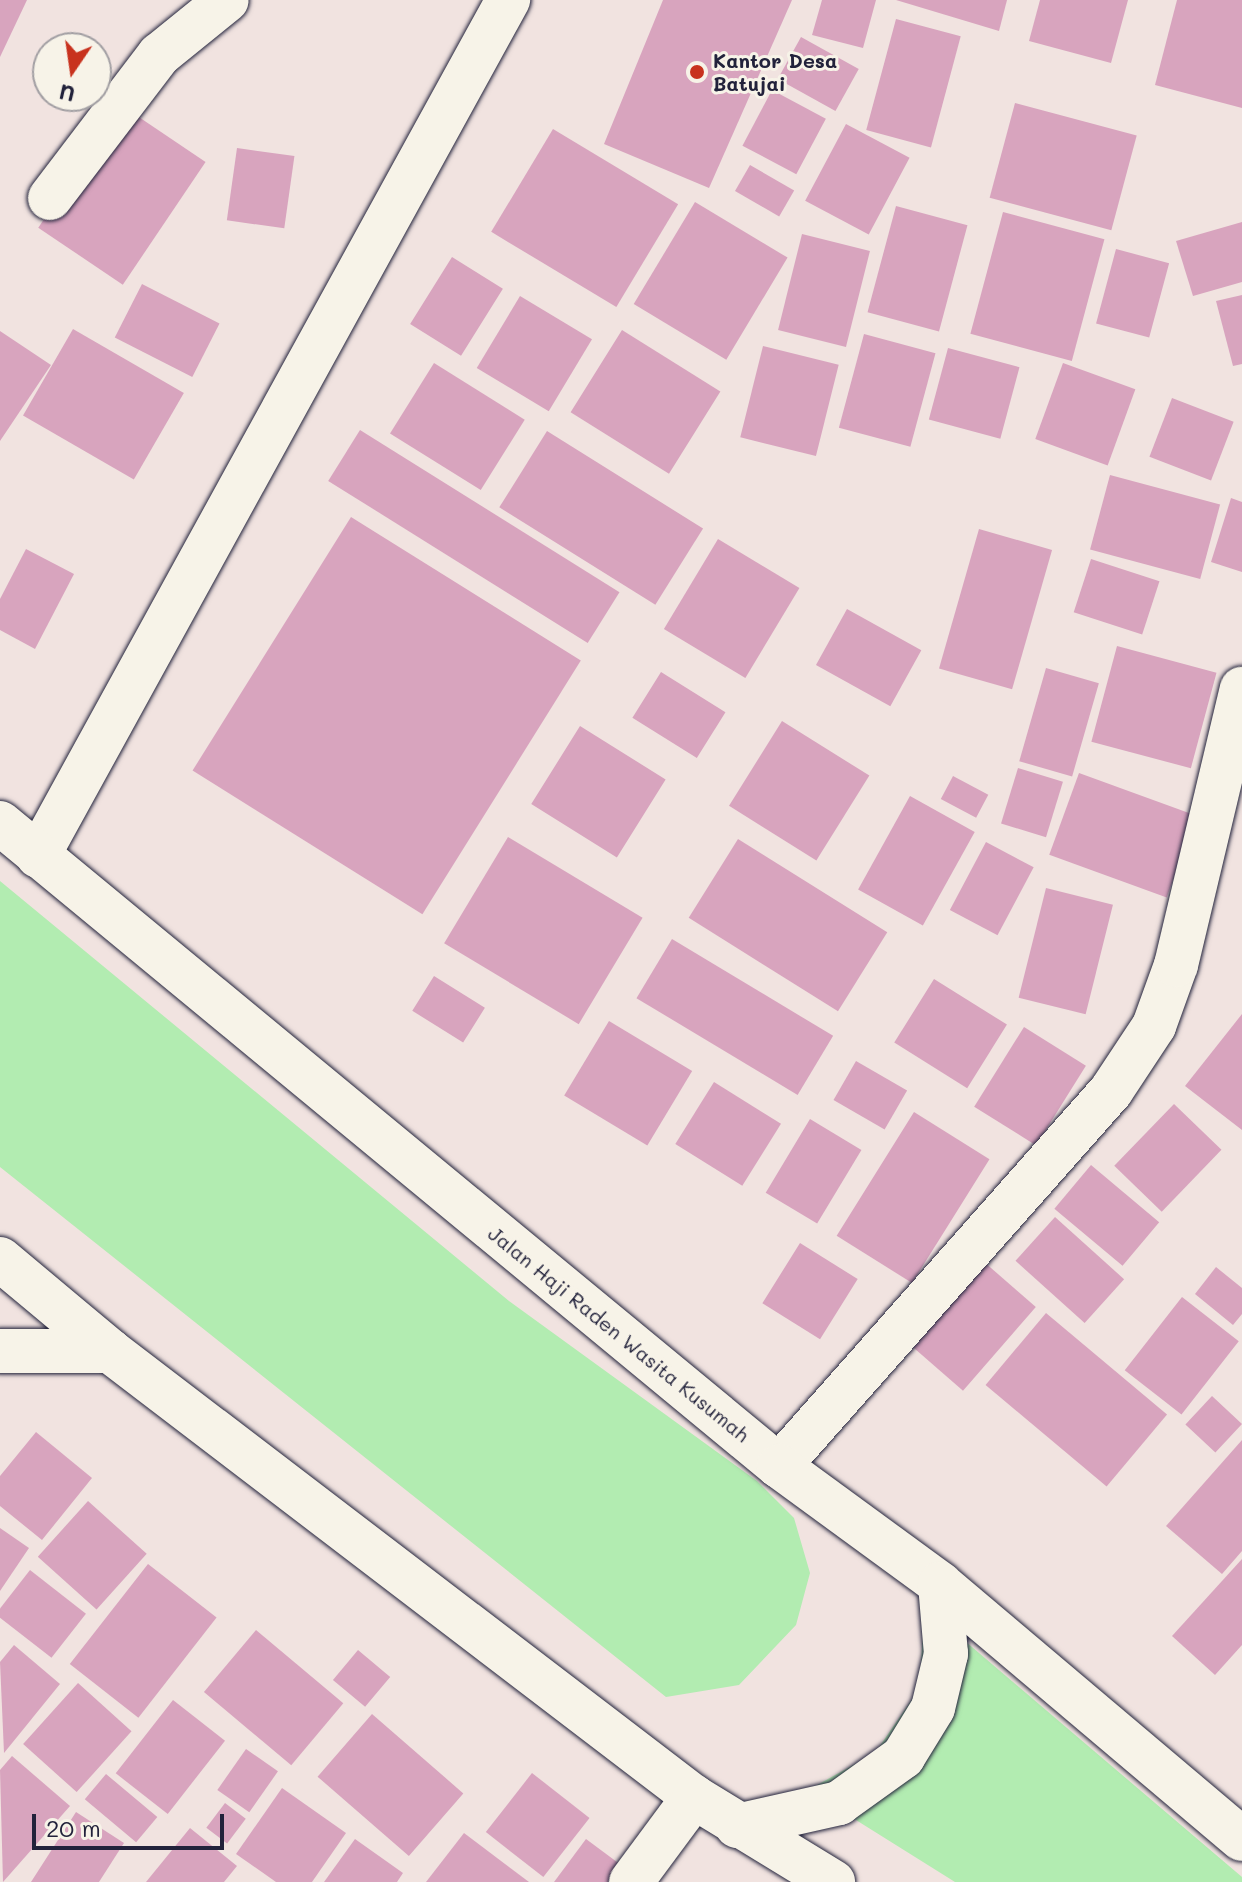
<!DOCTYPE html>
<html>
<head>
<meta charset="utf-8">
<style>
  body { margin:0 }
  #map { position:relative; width:1242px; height:1882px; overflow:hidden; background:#f1e3e0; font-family:Mali,sans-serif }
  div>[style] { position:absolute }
  .green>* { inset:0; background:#b2ecb1 }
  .building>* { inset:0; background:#d8a4be; transform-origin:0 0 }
  .roads { filter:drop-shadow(0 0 2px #22223b) drop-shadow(0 0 2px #22223b) }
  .minor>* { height:44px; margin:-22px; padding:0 22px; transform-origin:22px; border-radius:22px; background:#f7f3e8 }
  .major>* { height:44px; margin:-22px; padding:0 22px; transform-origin:22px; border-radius:22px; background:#f7f3e8 }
  .highway>* { height:44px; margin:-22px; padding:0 22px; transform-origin:22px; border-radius:22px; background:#f7f3e8 }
  .dots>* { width:22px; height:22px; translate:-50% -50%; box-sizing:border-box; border:4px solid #f7f3e8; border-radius:50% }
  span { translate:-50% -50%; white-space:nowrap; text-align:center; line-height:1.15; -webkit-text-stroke:6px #f7f3e8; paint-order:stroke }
  .poi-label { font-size:20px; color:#22223b; font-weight:700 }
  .left { translate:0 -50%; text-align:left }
  .street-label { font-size:20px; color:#22223b }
  .north { position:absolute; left:32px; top:32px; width:80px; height:80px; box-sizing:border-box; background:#f7f3e8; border:2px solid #a29fa3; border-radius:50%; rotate:193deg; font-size:22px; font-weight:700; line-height:32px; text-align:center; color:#22223b }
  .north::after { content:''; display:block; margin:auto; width:28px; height:36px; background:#c8321e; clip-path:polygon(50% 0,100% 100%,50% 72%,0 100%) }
  .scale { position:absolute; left:32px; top:1814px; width:192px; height:36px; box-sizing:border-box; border:4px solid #22223b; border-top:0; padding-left:10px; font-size:24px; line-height:28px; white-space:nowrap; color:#22223b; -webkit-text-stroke:6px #f7f3e8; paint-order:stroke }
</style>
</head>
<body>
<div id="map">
  <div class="green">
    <i style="clip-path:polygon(0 881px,509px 1301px,757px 1481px,794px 1518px,810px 1573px,796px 1625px,739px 1685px,666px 1697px,0 1167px)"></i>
    <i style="clip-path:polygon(925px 1607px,1242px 1877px,1242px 1882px,955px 1882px,808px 1790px,875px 1753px,919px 1689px)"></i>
  </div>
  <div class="building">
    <i style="clip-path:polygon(0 0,27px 0,0 57px)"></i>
    <i style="clip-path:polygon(663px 0,792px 0,709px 188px,604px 144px)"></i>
    <i style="clip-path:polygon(822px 0,876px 0,863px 48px,812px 35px)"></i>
    <i style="clip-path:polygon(896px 0,1007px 0,999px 31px)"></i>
    <i style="clip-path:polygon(1040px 0,1128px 0,1111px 63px,1029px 41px)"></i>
    <i style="clip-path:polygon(1177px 0,1242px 0,1242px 108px,1155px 85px)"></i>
    <i style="left:896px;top:19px;width:67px;height:115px;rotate:15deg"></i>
    <i style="left:801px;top:37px;width:66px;height:48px;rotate:29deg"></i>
    <i style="left:772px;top:90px;width:61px;height:63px;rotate:28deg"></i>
    <i style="left:1015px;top:103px;width:126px;height:98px;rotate:15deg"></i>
    <i style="left:121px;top:105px;width:102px;height:148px;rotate:34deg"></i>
    <i style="left:846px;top:124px;width:72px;height:87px;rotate:28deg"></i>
    <i style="left:553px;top:129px;width:146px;height:120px;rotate:31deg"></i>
    <i style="left:237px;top:148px;width:58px;height:73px;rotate:8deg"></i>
    <i style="left:750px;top:165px;width:51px;height:30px;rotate:30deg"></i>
    <i style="left:695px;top:202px;width:108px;height:119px;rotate:31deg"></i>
    <i style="left:896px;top:206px;width:74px;height:110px;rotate:15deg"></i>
    <i style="left:1003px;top:212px;width:105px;height:126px;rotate:15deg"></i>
    <i style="clip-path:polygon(1242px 222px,1242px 282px,1193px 296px,1176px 241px)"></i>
    <i style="left:802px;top:234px;width:70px;height:99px;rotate:14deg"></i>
    <i style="left:1116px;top:249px;width:55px;height:77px;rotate:15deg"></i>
    <i style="left:452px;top:257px;width:60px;height:79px;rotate:32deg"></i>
    <i style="left:142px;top:284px;width:87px;height:60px;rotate:27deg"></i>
    <i style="clip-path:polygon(1242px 295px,1242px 364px,1233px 366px,1216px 301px)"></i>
    <i style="left:520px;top:296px;width:84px;height:84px;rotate:31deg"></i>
    <i style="left:73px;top:329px;width:128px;height:100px;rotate:30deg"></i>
    <i style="left:622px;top:330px;width:116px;height:97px;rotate:32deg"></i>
    <i style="clip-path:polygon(0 331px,51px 365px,0 441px)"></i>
    <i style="left:864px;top:334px;width:74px;height:97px;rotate:15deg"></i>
    <i style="left:763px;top:346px;width:78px;height:94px;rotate:14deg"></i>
    <i style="left:948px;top:348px;width:74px;height:74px;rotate:15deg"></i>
    <i style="left:434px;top:363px;width:107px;height:83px;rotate:32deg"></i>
    <i style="left:1063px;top:363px;width:77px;height:81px;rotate:20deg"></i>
    <i style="left:1172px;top:398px;width:66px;height:63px;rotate:21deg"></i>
    <i style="left:360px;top:430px;width:306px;height:60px;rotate:32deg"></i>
    <i style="left:547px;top:431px;width:184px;height:90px;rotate:32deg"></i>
    <i style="left:1110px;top:475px;width:114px;height:77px;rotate:15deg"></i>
    <i style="clip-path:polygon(1231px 498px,1242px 502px,1242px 572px,1211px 562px)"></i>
    <i style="left:351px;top:517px;width:271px;height:299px;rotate:32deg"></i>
    <i style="left:979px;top:529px;width:76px;height:145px;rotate:16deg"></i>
    <i style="left:718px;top:539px;width:95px;height:105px;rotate:31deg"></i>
    <i style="clip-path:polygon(26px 549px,74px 574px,35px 649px,0 630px,0 599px)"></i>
    <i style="left:1091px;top:559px;width:72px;height:56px;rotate:18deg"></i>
    <i style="left:847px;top:609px;width:85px;height:64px;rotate:29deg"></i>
    <i style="left:1117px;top:646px;width:103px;height:99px;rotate:15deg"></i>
    <i style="left:1046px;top:668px;width:55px;height:97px;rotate:16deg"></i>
    <i style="left:661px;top:672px;width:76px;height:54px;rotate:32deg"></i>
    <i style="left:782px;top:721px;width:103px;height:100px;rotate:32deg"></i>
    <i style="left:580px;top:726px;width:101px;height:92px;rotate:32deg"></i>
    <i style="left:1018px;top:768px;width:47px;height:58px;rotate:17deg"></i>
    <i style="left:1079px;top:773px;width:125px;height:87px;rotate:20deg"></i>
    <i style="left:953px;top:776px;width:40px;height:26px;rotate:28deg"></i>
    <i style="left:910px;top:796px;width:74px;height:107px;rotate:29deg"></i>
    <i style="left:508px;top:837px;width:157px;height:124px;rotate:31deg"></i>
    <i style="left:738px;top:839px;width:176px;height:93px;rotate:32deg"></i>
    <i style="left:986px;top:842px;width:54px;height:77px;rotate:28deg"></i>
    <i style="left:1046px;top:888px;width:69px;height:113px;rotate:14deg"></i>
    <i style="left:672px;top:939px;width:188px;height:69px;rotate:31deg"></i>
    <i style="left:434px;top:976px;width:60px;height:41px;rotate:32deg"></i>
    <i style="left:934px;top:979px;width:86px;height:75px;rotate:32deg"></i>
    <i style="clip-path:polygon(1242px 1014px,1242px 1130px,1185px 1086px)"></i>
    <i style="left:609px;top:1021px;width:97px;height:87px;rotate:31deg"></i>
    <i style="left:1024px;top:1027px;width:73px;height:94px;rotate:32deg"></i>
    <i style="left:856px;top:1061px;width:59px;height:45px;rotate:30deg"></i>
    <i style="left:714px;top:1082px;width:79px;height:73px;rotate:32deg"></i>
    <i style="left:1174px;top:1104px;width:66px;height:86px;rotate:44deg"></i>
    <i style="left:914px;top:1112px;width:89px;height:146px;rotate:32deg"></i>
    <i style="left:810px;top:1119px;width:60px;height:86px;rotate:31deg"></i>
    <i style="left:1091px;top:1165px;width:89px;height:57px;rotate:40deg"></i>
    <i style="left:1055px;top:1217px;width:93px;height:59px;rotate:42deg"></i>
    <i style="left:800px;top:1243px;width:68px;height:71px;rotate:32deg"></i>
    <i style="left:983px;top:1261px;width:70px;height:111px;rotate:41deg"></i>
    <i style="clip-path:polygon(1216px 1267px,1242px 1288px,1242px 1314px,1233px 1325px,1195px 1294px)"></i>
    <i style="left:1182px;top:1297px;width:72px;height:93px;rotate:38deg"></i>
    <i style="left:1046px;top:1313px;width:158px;height:94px;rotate:40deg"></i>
    <i style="left:1212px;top:1396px;width:41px;height:39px;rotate:43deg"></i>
    <i style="clip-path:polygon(36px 1432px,92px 1478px,42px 1540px,0 1506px,0 1476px)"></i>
    <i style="clip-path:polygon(1242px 1440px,1242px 1551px,1222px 1574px,1166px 1526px)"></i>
    <i style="left:88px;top:1501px;width:79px;height:75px;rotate:42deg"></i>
    <i style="clip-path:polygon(0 1528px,29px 1548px,0 1591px)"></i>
    <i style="clip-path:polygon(1242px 1559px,1242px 1645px,1215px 1675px,1172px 1636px)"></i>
    <i style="left:148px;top:1564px;width:87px;height:127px;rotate:38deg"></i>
    <i style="left:30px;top:1570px;width:71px;height:56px;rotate:38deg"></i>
    <i style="left:256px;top:1630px;width:114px;height:81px;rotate:40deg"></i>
    <i style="clip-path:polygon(14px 1645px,60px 1684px,4px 1753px,0 1662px)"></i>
    <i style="left:358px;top:1650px;width:42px;height:39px;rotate:40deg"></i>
    <i style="left:78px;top:1683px;width:72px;height:82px;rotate:42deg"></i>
    <i style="left:173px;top:1700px;width:66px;height:93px;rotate:38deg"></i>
    <i style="left:372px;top:1714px;width:121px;height:83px;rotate:41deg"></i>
    <i style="left:246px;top:1749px;width:39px;height:50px;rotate:35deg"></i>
    <i style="clip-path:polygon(12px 1756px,70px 1806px,3px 1882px,0 1770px)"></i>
    <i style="left:532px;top:1773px;width:73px;height:75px;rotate:38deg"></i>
    <i style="left:106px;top:1774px;width:67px;height:33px;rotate:40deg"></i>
    <i style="clip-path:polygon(282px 1788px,346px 1833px,312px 1882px,276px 1882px,236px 1854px)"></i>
    <i style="left:225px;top:1803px;width:26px;height:31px;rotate:37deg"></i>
    <i style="clip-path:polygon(76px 1812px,124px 1843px,99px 1882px,31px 1882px)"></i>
    <i style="clip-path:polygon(190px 1828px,237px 1866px,224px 1882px,146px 1882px)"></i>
    <i style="clip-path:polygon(464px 1833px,529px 1882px,426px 1882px)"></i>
    <i style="clip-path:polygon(355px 1839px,403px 1873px,397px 1882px,324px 1882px)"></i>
    <i style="clip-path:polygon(586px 1839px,621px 1865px,608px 1882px,554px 1882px)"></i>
  </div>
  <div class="roads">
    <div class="minor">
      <i style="left:50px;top:198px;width:180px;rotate:-52.7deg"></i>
      <i style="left:159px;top:55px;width:87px;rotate:-39deg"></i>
      <i style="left:779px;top:1466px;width:501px;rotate:-48.48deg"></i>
      <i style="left:1111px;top:1091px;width:78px;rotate:-56.5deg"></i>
      <i style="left:1154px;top:1026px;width:65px;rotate:-70.2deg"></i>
      <i style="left:1176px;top:965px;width:284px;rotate:-76.6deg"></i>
      <i style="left:631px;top:1882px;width:106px;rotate:-53.5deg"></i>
    </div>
    <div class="major">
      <i style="left:38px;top:856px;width:977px;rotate:-61.23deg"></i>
    </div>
    <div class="highway">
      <i style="left:0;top:823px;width:1010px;rotate:39.54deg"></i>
      <i style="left:779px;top:1466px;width:200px;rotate:36.2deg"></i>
      <i style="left:940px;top:1584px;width:395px;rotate:40.2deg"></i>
      <i style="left:0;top:1259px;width:143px;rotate:39.9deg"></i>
      <i style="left:110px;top:1351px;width:735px;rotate:37.37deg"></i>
      <i style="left:694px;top:1797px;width:163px;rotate:31.4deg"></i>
      <i style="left:0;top:1351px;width:110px"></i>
      <i style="left:737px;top:1826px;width:105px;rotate:-12.7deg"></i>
      <i style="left:839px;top:1803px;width:79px;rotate:-35.7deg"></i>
      <i style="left:903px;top:1757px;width:57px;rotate:-58.5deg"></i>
      <i style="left:933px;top:1708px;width:56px;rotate:-76.5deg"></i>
      <i style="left:946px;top:1654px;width:70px;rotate:-94.9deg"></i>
    </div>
  </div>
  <div class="dots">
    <i style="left:697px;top:72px;background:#c8321e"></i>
  </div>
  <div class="poi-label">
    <span class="left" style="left:713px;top:72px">Kantor Desa<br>Batujai</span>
  </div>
  <div class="street-label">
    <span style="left:619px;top:1334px;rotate:39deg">Jalan Haji Raden Wasita Kusumah</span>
  </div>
  <div class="north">U</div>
  <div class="scale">20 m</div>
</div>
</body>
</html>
